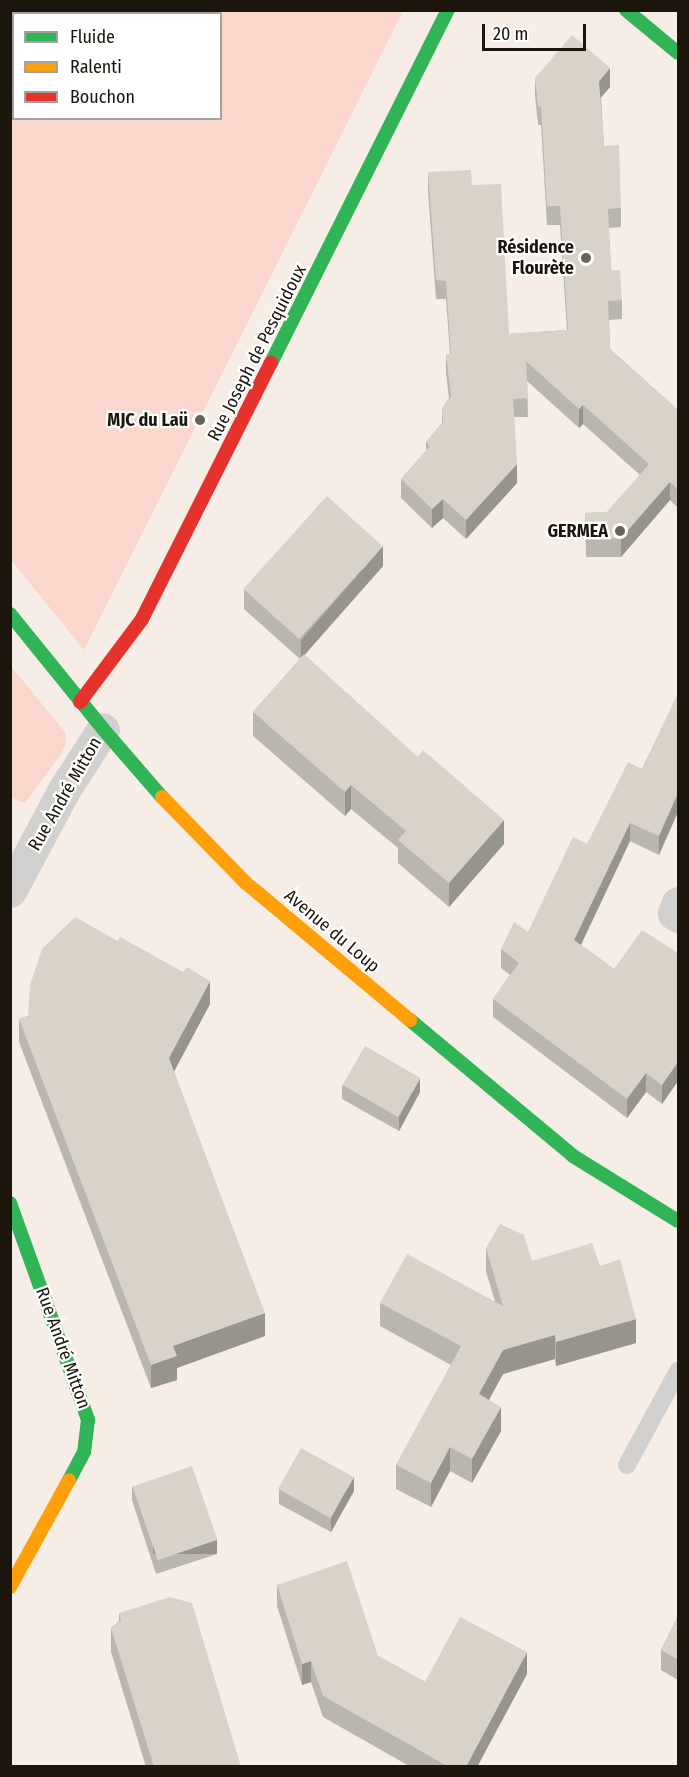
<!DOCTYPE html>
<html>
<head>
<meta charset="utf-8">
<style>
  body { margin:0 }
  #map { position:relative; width:689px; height:1777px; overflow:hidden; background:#f6eee6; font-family:"Fira Sans Condensed",sans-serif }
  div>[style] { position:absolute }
  .green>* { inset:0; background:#f9d7cd }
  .stream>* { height:10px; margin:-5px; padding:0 5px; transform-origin:5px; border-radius:5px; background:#bfc57a }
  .lane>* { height:18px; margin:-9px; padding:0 9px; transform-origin:9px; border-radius:9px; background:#d2d0ce }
  .street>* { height:33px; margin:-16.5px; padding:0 16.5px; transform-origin:16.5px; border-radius:16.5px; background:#d2d0ce }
  .fast>* { height:14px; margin:-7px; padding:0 7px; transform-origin:7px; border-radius:7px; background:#30b455 }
  .slow>* { height:14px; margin:-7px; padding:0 7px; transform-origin:7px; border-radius:7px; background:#ff9f0a }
  .jam>* { height:14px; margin:-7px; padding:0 7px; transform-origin:7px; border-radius:7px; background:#e5322d }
  .wall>* { inset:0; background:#bab5ad }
  .shaded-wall>* { inset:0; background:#97938d; transform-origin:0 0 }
  .building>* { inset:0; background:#d8d2c9; transform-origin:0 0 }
  .dots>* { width:16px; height:16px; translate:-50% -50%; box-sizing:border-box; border:3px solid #fff; border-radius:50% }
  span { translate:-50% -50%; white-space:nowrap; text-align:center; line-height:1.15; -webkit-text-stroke:4.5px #fff; paint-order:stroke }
  .poi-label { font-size:18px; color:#1c150c; font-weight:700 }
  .right { translate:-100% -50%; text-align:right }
  .street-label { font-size:18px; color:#1c150c }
  .frame { position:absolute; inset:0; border:12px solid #1c150c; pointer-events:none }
  .legend { position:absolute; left:12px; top:12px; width:210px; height:108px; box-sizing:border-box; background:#fff; border:2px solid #a4a19e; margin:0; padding:8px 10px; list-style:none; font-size:18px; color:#1c150c }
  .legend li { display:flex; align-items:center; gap:12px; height:30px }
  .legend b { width:30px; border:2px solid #a4a19e }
  .scale { position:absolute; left:482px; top:24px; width:104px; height:27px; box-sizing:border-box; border:3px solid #1c150c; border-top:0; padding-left:8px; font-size:18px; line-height:21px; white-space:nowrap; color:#1c150c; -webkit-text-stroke:4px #fff; paint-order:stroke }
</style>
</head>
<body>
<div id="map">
  <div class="green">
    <i style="clip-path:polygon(evenodd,11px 10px,403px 11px,84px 650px,11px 560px,11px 10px,14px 14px,220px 14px,220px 118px,14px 118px,14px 14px)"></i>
    <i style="clip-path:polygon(11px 666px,65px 732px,66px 743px,62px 753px,25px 803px,11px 798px)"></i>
  </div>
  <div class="stream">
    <i style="left:10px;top:19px;width:10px;rotate:-61deg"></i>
  </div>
  <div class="lane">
    <i style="left:627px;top:1465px;width:107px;rotate:-61.5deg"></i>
  </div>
  <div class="street">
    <i style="left:10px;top:891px;width:115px;rotate:-61.9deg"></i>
    <i style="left:64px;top:790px;width:72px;rotate:-57.4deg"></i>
    <i style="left:678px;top:903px;width:11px;rotate:112deg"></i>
    <i style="left:674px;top:913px;width:5px;rotate:37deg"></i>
  </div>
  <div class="fast">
    <i style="left:626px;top:10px;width:67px;rotate:39.6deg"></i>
    <i style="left:271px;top:363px;width:395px;rotate:-63.4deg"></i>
    <i style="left:10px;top:614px;width:148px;rotate:51deg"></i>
    <i style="left:103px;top:729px;width:90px;rotate:49.1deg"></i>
    <i style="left:410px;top:1020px;width:212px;rotate:39.8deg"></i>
    <i style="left:573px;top:1156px;width:123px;rotate:31.8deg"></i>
    <i style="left:10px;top:1203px;width:231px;rotate:70.2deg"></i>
    <i style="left:88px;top:1420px;width:32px;rotate:97deg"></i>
    <i style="left:84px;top:1452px;width:32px;rotate:118deg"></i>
  </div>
  <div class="slow">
    <i style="left:162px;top:797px;width:120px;rotate:45.7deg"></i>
    <i style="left:246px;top:883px;width:214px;rotate:39.9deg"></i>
    <i style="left:10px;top:1587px;width:122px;rotate:-61.1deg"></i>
  </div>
  <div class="jam">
    <i style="left:80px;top:702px;width:104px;rotate:-53.2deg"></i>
    <i style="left:142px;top:619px;width:287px;rotate:-63.3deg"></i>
  </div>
  <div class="wall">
    <i style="clip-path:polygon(535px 78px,610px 87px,601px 98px,604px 146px,621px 208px,621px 227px,609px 228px,611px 270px,622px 300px,622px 319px,609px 320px,610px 349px,678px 410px,678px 508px,670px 500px,621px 557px,586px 557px,585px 513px,607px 512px,640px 475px,583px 424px,579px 428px,527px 381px,528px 417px,514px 417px,517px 483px,466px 539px,443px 518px,432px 528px,401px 498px,401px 479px,426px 451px,426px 442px,442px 423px,442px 409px,449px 398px,446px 373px,446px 354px,450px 354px,446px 299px,436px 299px,428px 191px,428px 172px,472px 185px,509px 334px,567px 330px,560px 225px,547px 225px,541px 125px,538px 125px,535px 96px)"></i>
    <i style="clip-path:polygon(383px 566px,304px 655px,504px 844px,449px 907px,398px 863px,398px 848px,351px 809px,345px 816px,253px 736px,253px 712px,300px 659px,244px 609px,244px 589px)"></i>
    <i style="clip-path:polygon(678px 694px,659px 855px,630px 841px,581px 945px,614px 969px,678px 953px,678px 1081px,662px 1104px,646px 1092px,627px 1118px,493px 1017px,493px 999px,510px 975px,501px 968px,501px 949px,528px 932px,587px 844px,642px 769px)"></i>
    <i style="clip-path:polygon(210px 1004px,174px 1071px,265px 1336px,177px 1368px,177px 1380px,151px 1388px,19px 1042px,19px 1019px,28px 1016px)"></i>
    <i style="clip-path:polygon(342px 1085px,420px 1092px,399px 1131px,342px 1099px)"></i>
    <i style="clip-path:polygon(486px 1248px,532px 1261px,600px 1266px,636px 1343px,556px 1366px,555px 1359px,503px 1374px,489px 1400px,501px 1431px,472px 1483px,450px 1471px,431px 1507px,396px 1489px,396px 1465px,451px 1365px,380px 1326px,380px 1303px,495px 1301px,486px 1272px)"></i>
    <i style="clip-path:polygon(132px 1486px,217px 1554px,156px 1574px,132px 1500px)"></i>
    <i style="clip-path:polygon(279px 1489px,354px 1491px,331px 1532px,279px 1504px)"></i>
    <i style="clip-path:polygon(277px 1585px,378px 1656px,425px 1682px,527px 1674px,477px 1767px,411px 1767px,323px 1717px,311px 1682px,302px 1685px,277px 1606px)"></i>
    <i style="clip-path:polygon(119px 1613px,241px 1767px,146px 1767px,111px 1652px,111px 1628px,119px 1621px)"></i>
    <i style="clip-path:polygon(678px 1616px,678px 1680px,661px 1670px,661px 1650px)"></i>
  </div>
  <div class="shaded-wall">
    <i style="clip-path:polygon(610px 68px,610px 87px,599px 99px,599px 81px)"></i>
    <i style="clip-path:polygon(583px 405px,583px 424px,579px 428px,579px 409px)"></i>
    <i style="clip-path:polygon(517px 464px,517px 483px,466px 539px,466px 520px)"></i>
    <i style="clip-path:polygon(670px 482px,670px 500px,621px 557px,621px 538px)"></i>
    <i style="clip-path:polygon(443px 499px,443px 518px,432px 528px,432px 509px)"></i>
    <i style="clip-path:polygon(383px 546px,383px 566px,301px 659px,301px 640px)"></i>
    <i style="clip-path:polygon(678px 783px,678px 812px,659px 855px,659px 836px)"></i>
    <i style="clip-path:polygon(351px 785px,351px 809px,345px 816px,345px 792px)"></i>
    <i style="clip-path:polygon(504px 820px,504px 844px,449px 907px,449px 883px)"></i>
    <i style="clip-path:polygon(630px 823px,630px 841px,574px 959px,574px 940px)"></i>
    <i style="clip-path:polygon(210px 981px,210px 1004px,169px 1081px,169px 1058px)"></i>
    <i style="clip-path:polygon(678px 1062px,678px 1081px,662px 1104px,662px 1085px)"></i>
    <i style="clip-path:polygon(646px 1073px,646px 1092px,627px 1118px,627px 1099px)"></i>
    <i style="clip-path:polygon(420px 1078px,420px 1092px,399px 1131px,399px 1117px)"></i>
    <i style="clip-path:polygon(265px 1313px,265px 1336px,177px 1368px,177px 1380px,151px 1388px,151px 1365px,173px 1346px)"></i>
    <i style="clip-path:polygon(636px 1319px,636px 1343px,556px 1366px,556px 1342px)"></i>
    <i style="clip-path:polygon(555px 1335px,555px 1359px,503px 1374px,479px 1418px,479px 1394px,503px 1350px)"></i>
    <i style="clip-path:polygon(501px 1407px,501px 1431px,472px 1483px,472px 1459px)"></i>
    <i style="clip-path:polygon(450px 1447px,450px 1471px,431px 1507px,431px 1483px)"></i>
    <i style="clip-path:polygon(354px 1477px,354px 1491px,331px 1532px,331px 1517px)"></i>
    <i style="left:217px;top:1540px;width:14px;height:64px;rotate:90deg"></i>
    <i style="clip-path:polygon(527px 1652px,527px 1674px,477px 1767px,466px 1767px)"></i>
    <i style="clip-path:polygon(311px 1661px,311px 1682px,302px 1685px,302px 1664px)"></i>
  </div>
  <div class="building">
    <i style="clip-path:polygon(572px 35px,610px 68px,599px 81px,604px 146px,619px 145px,621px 208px,608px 209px,611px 270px,620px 270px,622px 300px,608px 301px,610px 349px,678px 410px,678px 489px,670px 482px,621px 538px,586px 539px,585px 513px,607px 512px,649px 464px,583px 405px,579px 409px,526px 361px,528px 398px,513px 399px,517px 464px,466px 520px,443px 499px,432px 509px,401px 479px,430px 446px,426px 442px,443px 422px,442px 409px,451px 396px,446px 354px,451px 354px,446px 281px,436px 280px,428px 172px,471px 170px,472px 185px,501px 184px,509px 334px,568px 330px,560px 206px,547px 206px,541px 106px,538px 107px,535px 78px)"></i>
    <i style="left:327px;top:496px;width:75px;height:125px;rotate:42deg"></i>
    <i style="clip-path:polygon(304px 654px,418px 757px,423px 750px,504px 820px,449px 883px,398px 840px,406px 831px,351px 785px,345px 792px,253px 712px)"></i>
    <i style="clip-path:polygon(678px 694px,678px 783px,677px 786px,678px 786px,678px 793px,659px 836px,630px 823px,574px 940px,614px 969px,642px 930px,678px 953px,678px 1062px,662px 1085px,646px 1073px,627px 1099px,493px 999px,519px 963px,501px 949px,514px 922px,528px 932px,573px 837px,587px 844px,628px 762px,642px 769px)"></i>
    <i style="clip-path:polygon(75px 917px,118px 941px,120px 937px,183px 972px,187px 967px,210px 981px,169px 1058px,265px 1313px,173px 1346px,177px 1356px,151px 1365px,19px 1019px,28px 1016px,30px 985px,42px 949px)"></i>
    <i style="left:365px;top:1046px;width:64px;height:45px;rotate:30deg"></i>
    <i style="clip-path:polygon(500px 1224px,524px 1235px,532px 1261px,592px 1243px,600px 1266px,620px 1259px,636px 1319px,556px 1342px,555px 1335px,503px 1350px,479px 1394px,501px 1407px,472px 1459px,450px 1447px,431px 1483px,396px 1465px,461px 1346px,380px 1303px,407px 1254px,503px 1306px,486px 1248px)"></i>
    <i style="left:301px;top:1448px;width:60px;height:47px;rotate:29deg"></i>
    <i style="left:192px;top:1466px;width:78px;height:63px;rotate:71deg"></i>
    <i style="clip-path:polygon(347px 1561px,378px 1656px,425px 1682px,460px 1617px,527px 1652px,466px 1767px,449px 1767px,323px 1696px,311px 1661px,302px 1664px,277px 1585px)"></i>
    <i style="clip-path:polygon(170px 1597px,192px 1603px,241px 1767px,154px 1767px,111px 1628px,121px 1620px,119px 1613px)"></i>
    <i style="clip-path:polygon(678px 1616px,678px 1660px,661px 1650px)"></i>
  </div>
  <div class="dots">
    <i style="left:586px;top:258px;background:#686158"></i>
    <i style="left:200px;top:420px;background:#686158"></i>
    <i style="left:620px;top:531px;background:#686158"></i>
  </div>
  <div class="poi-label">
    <span class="right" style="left:574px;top:258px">Résidence<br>Flourète</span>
    <span class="right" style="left:188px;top:420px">MJC du Laü</span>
    <span class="right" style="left:608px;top:531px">GERMEA</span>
  </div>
  <div class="street-label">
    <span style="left:257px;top:353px;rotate:-63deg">Rue Joseph de Pesquidoux</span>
    <span style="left:65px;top:794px;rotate:-60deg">Rue André Mitton</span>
    <span style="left:332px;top:931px;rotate:40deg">Avenue du Loup</span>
    <span style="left:63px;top:1348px;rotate:70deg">Rue André Mitton</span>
  </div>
  <div class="frame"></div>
  <ul class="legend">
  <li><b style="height:8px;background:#30b455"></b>Fluide</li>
  <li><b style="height:8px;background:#ff9f0a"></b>Ralenti</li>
  <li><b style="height:8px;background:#e5322d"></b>Bouchon</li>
  </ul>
  <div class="scale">20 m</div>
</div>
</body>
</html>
